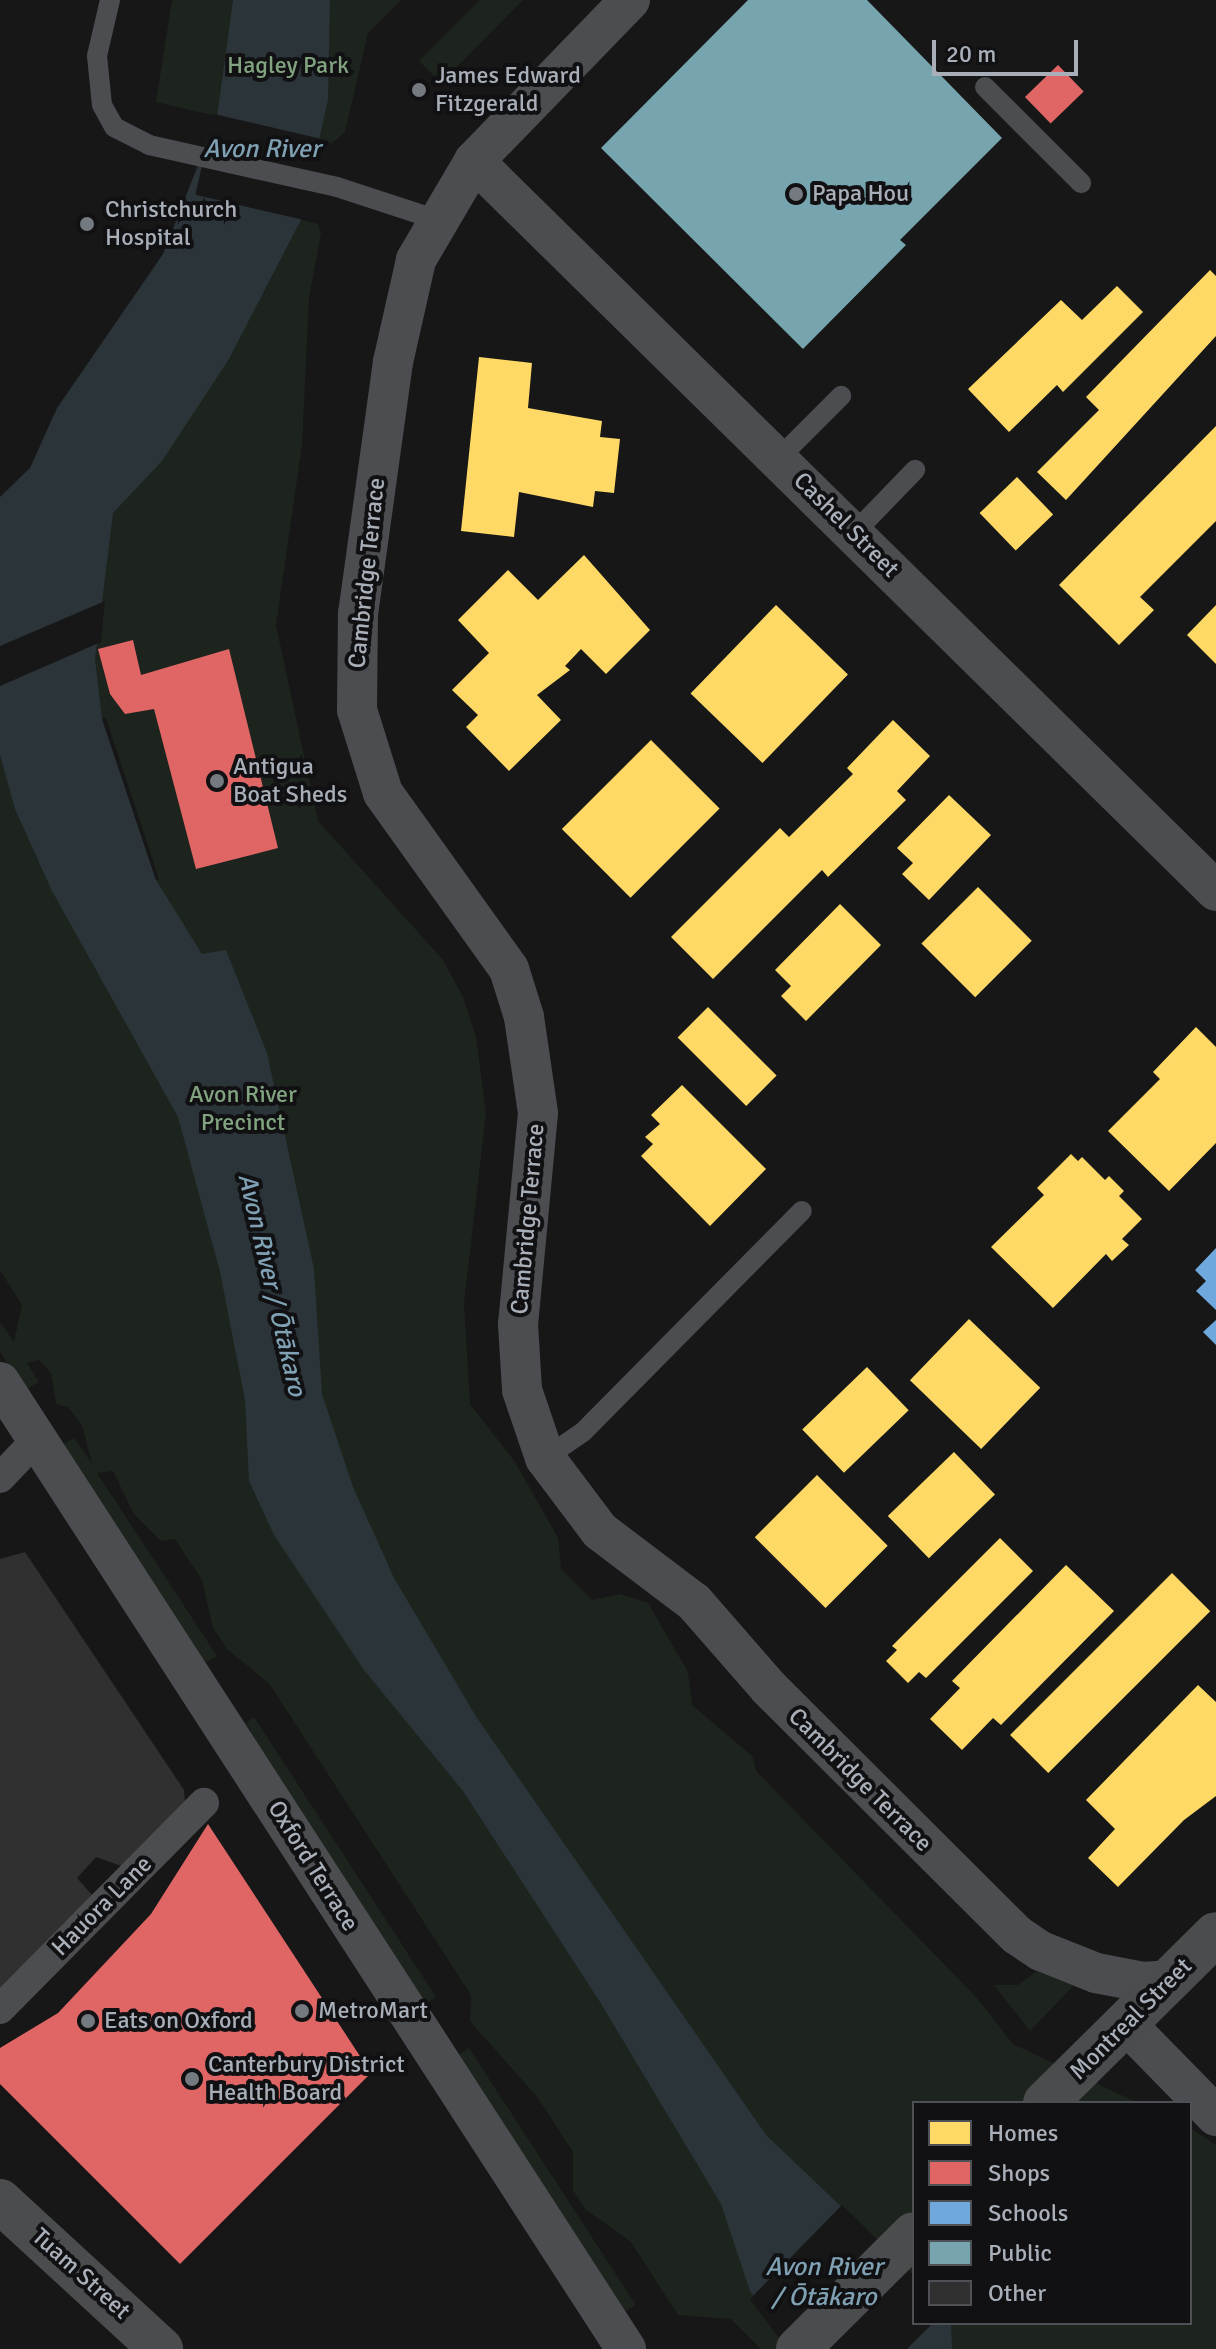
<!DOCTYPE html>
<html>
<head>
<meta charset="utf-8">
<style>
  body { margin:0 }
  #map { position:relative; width:1216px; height:2349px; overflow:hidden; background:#171717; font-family:Signika,sans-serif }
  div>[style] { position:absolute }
  .green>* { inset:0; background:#1d241d; transform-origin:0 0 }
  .water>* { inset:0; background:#2a3439 }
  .pier>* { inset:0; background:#171717; transform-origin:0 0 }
  .homes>* { inset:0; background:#ffd966; transform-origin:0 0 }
  .shops>* { inset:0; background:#e06666; transform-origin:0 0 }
  .schools>* { inset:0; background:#6fa8dc }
  .public>* { inset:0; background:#76a5af }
  .building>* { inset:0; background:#303031 }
  .service>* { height:20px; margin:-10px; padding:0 10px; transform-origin:10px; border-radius:10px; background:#4b4d50 }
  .pedestrian>* { height:30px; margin:-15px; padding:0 15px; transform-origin:15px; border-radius:15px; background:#4b4d50 }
  .minor>* { height:40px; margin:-20px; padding:0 20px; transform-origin:20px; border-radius:20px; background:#4b4d50 }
  .secondary>* { height:44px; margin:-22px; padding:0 22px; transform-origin:22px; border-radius:22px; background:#4a4c4e }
  .dots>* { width:22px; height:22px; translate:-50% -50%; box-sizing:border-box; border:4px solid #111113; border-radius:50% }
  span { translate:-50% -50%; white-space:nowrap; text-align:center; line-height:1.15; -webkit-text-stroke:8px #111113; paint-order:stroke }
  .park-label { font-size:24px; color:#81a37f }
  .poi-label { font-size:24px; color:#a8afb8 }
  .left { translate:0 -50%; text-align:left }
  .street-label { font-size:24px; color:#a8afb8 }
  .water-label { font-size:26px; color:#7fa1b3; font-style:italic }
  .legend { position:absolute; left:912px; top:2101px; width:280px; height:224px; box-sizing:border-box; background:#111113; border:2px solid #4d5055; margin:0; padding:10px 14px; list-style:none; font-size:24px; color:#a8afb8 }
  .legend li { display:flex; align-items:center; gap:16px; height:40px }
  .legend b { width:40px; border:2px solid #4d5055 }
  .scale { position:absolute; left:932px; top:40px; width:146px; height:36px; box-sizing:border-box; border:4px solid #a8afb8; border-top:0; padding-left:10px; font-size:24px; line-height:28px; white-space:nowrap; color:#a8afb8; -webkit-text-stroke:6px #111113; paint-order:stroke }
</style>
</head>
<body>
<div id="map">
  <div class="green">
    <i style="clip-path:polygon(172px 0,401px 0,368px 33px,345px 132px,332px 143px,156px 102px)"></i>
    <i style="clip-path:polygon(480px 0,523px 0,441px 83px,419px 61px)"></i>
    <i style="clip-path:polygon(301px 220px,318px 224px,321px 233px,309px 298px,302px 445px,276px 625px,318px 821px,443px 960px,463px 997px,476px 1037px,486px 1113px,464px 1303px,470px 1404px,515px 1462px,558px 1538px,561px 1569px,592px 1600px,620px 1594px,648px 1603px,688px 1672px,692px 1705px,753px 1757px,756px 1771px,976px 1997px,1013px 2044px,1138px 2103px,914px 2103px,914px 2323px,1190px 2323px,1190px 2128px,1216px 2145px,1216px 2349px,761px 2349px,731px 2319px,678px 2315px,631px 2242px,585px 2209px,573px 2190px,573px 2152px,538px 2098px,470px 2021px,471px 1995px,269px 1683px,228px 1650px,213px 1628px,202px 1580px,175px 1539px,161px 1541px,134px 1514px,113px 1471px,97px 1473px,217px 1656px,201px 1665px,62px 1445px,74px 1438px,92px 1464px,82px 1425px,68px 1407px,56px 1404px,51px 1373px,39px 1360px,27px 1363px,39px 1382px,25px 1390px,0 1352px,0 1322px,14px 1342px,22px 1305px,0 1270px,0 586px,113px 513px,135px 488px,229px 359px)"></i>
    <i style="clip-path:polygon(254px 1717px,436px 1997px,427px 2003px,418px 1998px,247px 1734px,251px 1731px,246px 1723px)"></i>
    <i style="clip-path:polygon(1037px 1971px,1076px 1983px,1030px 2031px,994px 1985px,1018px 1985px)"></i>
    <i style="left:469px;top:2048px;width:306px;height:16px;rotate:57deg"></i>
  </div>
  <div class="water">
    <i style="clip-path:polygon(233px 0,330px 0,328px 100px,301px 220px,229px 359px,162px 461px,113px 513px,95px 659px,102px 719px,156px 880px,202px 954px,226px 950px,267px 1053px,314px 1269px,322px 1394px,353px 1487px,394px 1578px,477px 1718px,766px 2135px,914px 2276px,914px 2323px,951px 2323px,952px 2349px,792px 2349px,783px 2339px,750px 2291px,721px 2204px,600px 2002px,463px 1791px,364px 1670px,274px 1535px,249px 1481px,245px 1400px,220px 1272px,178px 1117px,52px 891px,15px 809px,0 755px,0 497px,30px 468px,57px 408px,163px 254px,217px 117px)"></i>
  </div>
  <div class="pier">
    <i style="left:214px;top:114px;width:114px;height:83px;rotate:13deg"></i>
    <i style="clip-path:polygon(105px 601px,101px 642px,0 686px,0 646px)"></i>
    <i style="clip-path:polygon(106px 718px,159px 879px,160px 879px,156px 880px,102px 719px)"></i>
    <i style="clip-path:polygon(842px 2205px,914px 2275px,914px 2323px,933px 2323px,907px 2349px,787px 2349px,750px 2299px)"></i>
  </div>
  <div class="homes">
    <i style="clip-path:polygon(1210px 270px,1216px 276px,1216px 336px,1066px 500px,1037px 472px,1099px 410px,1086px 397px)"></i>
    <i style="clip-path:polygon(1117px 286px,1143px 312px,1063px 392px,1057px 385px,1009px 432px,968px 389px,1061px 300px,1082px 320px)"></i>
    <i style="clip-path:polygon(479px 357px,532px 363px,528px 408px,602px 421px,600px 437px,620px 439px,614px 493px,595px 491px,593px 507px,519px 492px,514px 537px,461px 531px)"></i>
    <i style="clip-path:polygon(1216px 426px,1216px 521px,1140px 597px,1154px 610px,1119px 645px,1059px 585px)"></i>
    <i style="left:1017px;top:477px;width:52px;height:52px;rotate:46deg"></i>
    <i style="clip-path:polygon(584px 555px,650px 630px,606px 674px,581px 649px,565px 666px,570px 670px,537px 695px,561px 720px,509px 771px,466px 727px,478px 715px,452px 690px,489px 653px,458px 620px,508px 570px,538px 600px)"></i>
    <i style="left:776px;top:605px;width:100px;height:123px;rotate:44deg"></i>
    <i style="clip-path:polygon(1216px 605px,1216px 664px,1187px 635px)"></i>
    <i style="clip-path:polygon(893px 720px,930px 756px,897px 791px,906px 800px,828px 877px,822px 870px,713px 979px,671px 937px,780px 828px,789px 837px,853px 774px,847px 768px)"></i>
    <i style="left:651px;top:740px;width:97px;height:126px;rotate:45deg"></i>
    <i style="clip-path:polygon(949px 795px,991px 835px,929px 900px,902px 874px,913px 863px,897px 848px)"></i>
    <i style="left:978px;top:887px;width:76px;height:80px;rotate:45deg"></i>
    <i style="clip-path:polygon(840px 904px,881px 945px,806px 1021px,781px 996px,791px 986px,775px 970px)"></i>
    <i style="left:708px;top:1007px;width:97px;height:43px;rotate:45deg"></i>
    <i style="clip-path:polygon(1196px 1027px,1216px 1047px,1216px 1143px,1169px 1191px,1108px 1131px,1160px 1079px,1153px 1072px)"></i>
    <i style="clip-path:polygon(682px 1085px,766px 1169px,710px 1226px,641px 1156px,653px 1144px,645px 1137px,660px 1124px,651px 1115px)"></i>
    <i style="clip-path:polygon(1071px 1154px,1078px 1161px,1082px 1157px,1105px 1180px,1109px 1176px,1124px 1191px,1119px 1196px,1142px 1219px,1122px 1239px,1129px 1245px,1112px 1261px,1106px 1254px,1053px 1308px,991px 1247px,1044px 1195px,1037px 1188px)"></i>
    <i style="left:969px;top:1319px;width:99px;height:85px;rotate:44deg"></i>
    <i style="left:867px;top:1367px;width:60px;height:90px;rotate:46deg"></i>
    <i style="left:954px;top:1452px;width:59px;height:92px;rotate:46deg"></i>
    <i style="left:817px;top:1475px;width:100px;height:88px;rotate:45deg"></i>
    <i style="clip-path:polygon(1000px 1538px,1033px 1571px,926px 1678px,919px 1672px,908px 1683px,886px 1661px,897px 1650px,892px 1646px)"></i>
    <i style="clip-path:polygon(1066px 1565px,1114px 1611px,1001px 1725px,993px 1718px,962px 1750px,930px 1719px,960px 1688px,952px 1681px)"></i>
    <i style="left:1172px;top:1573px;width:54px;height:229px;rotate:45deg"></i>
    <i style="clip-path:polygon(1198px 1685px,1216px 1702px,1216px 1796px,1184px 1820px,1118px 1887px,1088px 1858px,1115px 1829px,1086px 1800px)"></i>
  </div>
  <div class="shops">
    <i style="left:1058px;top:65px;width:37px;height:46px;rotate:46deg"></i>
    <i style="clip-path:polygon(133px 640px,141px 675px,229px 649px,278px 848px,196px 869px,154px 709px,125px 714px,110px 694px,98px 649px)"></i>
    <i style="clip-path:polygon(208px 1824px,371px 2073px,180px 2264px,0 2084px,0 2048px,58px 2013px,151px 1914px)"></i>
  </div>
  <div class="schools">
    <i style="clip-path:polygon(1216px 1248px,1216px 1310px,1196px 1291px,1206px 1281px,1195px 1270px)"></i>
    <i style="clip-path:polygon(1216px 1320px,1216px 1345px,1203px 1332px)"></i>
  </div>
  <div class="public">
    <i style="clip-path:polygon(748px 0,867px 0,1002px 138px,900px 240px,906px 245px,803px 349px,601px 148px)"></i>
  </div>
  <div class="building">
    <i style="clip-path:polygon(25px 1552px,184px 1790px,186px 1814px,127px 1868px,96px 1857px,77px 1878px,100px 1904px,0 2002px,0 1559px)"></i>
  </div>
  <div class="service">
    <i style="left:110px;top:0;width:57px;rotate:103.1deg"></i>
    <i style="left:97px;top:56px;width:49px;rotate:84.2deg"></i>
    <i style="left:102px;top:105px;width:25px;rotate:61deg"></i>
    <i style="left:114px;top:127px;width:39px;rotate:27deg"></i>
    <i style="left:149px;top:145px;width:193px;rotate:12.6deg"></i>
    <i style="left:337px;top:187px;width:103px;rotate:18.1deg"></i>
    <i style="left:985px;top:87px;width:136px;rotate:45deg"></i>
    <i style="left:779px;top:458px;width:88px;rotate:-45deg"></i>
    <i style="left:854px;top:533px;width:88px;rotate:-45.9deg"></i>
    <i style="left:545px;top:1458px;width:46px;rotate:-34.4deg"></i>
    <i style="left:583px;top:1432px;width:311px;rotate:-45.3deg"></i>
  </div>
  <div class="pedestrian">
    <i style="left:0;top:1478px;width:54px;rotate:-46.5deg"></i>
    <i style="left:0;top:2009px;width:290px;rotate:-45.3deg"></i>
  </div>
  <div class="minor">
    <i style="left:630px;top:0;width:224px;rotate:134.1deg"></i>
    <i style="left:474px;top:161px;width:115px;rotate:120.4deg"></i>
    <i style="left:416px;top:260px;width:105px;rotate:102.7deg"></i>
    <i style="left:393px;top:362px;width:253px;rotate:97.9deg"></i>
    <i style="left:358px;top:613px;width:97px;rotate:90.6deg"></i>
    <i style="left:357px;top:710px;width:87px;rotate:72.6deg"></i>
    <i style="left:383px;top:793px;width:216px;rotate:54.4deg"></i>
    <i style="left:509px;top:969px;width:50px;rotate:72.6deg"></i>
    <i style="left:524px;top:1017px;width:97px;rotate:81.7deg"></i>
    <i style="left:538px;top:1113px;width:212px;rotate:95.4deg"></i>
    <i style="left:518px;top:1324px;width:66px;rotate:86.5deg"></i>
    <i style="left:522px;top:1390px;width:72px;rotate:71.3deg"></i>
    <i style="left:545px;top:1458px;width:91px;rotate:53deg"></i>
    <i style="left:600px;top:1531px;width:118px;rotate:37.1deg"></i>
    <i style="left:694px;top:1602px;width:114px;rotate:48.9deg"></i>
    <i style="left:769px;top:1688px;width:350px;rotate:44.9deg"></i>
    <i style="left:1017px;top:1935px;width:29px;rotate:34deg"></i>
    <i style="left:1041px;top:1951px;width:59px;rotate:21.8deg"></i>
    <i style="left:1096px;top:1973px;width:48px;rotate:10.8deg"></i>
    <i style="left:1143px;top:1982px;width:28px;rotate:-4deg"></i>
    <i style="left:474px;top:161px;width:1041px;rotate:44.53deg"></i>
    <i style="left:0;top:1382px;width:1152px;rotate:57.08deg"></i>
    <i style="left:1126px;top:2024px;width:129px;rotate:45.6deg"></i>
  </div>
  <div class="secondary">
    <i style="left:1045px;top:2103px;width:240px;rotate:-44.7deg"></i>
    <i style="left:0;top:2201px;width:219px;rotate:42.6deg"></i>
    <i style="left:798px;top:2349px;width:163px;rotate:-44.8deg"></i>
  </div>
  <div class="dots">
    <i style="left:419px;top:90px;background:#757a80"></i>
    <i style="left:796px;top:194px;background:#757a80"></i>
    <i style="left:87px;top:224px;background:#757a80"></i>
    <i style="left:217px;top:781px;background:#757a80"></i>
    <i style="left:302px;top:2011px;background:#757a80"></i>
    <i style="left:88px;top:2021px;background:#757a80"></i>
    <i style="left:192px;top:2079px;background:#757a80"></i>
  </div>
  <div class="park-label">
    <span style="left:288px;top:66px">Hagley Park</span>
    <span style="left:243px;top:1109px">Avon River<br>Precinct</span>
  </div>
  <div class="poi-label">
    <span class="left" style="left:435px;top:90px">James Edward<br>Fitzgerald</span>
    <span class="left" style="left:812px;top:194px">Papa Hou</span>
    <span class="left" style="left:105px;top:224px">Christchurch<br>Hospital</span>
    <span class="left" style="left:233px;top:781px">Antigua<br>Boat Sheds</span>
    <span class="left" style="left:318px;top:2011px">MetroMart</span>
    <span class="left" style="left:104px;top:2021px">Eats on Oxford</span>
    <span class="left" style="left:208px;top:2079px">Canterbury District<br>Health Board</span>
  </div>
  <div class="street-label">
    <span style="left:846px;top:525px;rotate:45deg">Cashel Street</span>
    <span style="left:367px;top:573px;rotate:-84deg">Cambridge Terrace</span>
    <span style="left:528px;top:1219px;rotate:-85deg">Cambridge Terrace</span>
    <span style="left:860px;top:1780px;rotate:45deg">Cambridge Terrace</span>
    <span style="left:313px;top:1866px;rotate:58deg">Oxford Terrace</span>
    <span style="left:102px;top:1906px;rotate:-45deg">Hauora Lane</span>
    <span style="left:1131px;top:2019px;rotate:-45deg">Montreal Street</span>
    <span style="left:81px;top:2274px;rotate:42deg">Tuam Street</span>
  </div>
  <div class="water-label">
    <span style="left:262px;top:150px">Avon River</span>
    <span style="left:271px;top:1285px;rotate:77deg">Avon River / Ōtākaro</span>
    <span style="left:824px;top:2283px">Avon River<br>/ Ōtākaro</span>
  </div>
  <ul class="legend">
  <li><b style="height:22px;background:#ffd966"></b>Homes</li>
  <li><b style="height:22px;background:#e06666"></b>Shops</li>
  <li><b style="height:22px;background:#6fa8dc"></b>Schools</li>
  <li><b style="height:22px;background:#76a5af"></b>Public</li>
  <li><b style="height:22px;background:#303031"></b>Other</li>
  </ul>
  <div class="scale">20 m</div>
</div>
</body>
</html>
